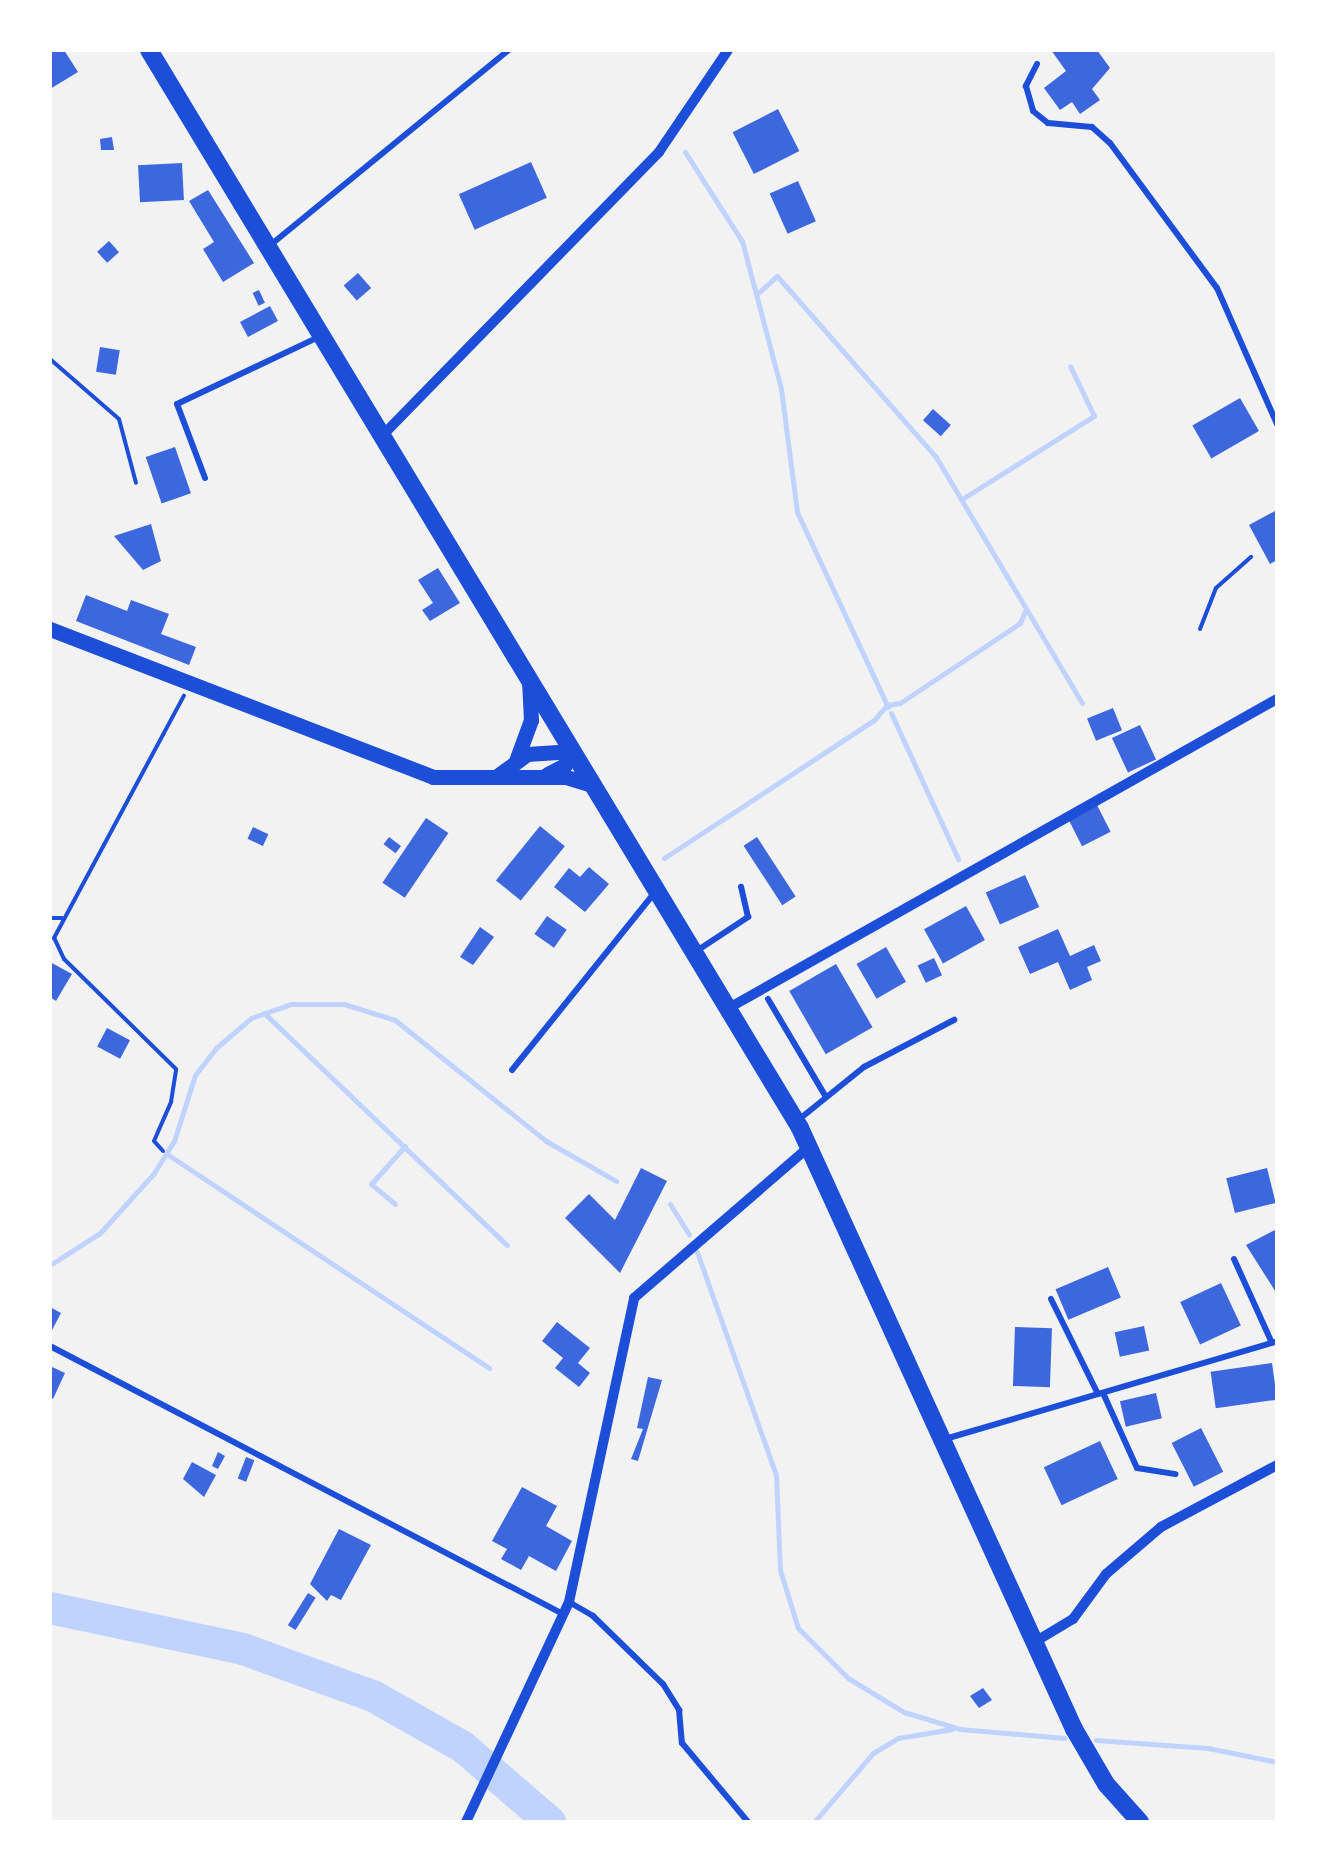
<!DOCTYPE html>
<html>
<head>
<meta charset="utf-8">
<style>
  body { margin:0 }
  #map { position:relative; width:1327px; height:1872px; overflow:hidden; background:#f2f2f2; font-family:"DM Sans",sans-serif }
  div>[style] { position:absolute }
  .stream>* { height:5px; margin:-2.5px; padding:0 2.5px; transform-origin:2.5px; border-radius:2.5px; background:#bfd3fe }
  .river>* { height:32px; margin:-16px; padding:0 16px; transform-origin:16px; border-radius:16px; background:#bfd3fe }
  .building>* { inset:0; background:#3d67dc; transform-origin:0 0 }
  .path>* { height:4px; margin:-2px; padding:0 2px; transform-origin:2px; border-radius:2px; background:#1d4ed8 }
  .service>* { height:6px; margin:-3px; padding:0 3px; transform-origin:3px; border-radius:3px; background:#1d4ed8 }
  .minor>* { height:10px; margin:-5px; padding:0 5px; transform-origin:5px; border-radius:5px; background:#1d4ed8 }
  .secondary>* { height:15px; margin:-7.5px; padding:0 7.5px; transform-origin:7.5px; border-radius:7.5px; background:#1d4ed8 }
  .primary>* { height:18px; margin:-9px; padding:0 9px; transform-origin:9px; border-radius:9px; background:#1d4ed8 }
  span { translate:-50% -50%; white-space:nowrap; text-align:center; line-height:1.15; -webkit-text-stroke:8px #fff; paint-order:stroke }
  .frame { position:absolute; inset:0; border:52px solid #fff; pointer-events:none }
</style>
</head>
<body>
<div id="map">
  <div class="stream">
    <i style="left:685px;top:152px;width:106px;rotate:57.4deg"></i>
    <i style="left:742px;top:241px;width:153px;rotate:75.2deg"></i>
    <i style="left:781px;top:389px;width:124px;rotate:82.6deg"></i>
    <i style="left:797px;top:512px;width:215px;rotate:65deg"></i>
    <i style="left:758px;top:293px;width:25px;rotate:-42deg"></i>
    <i style="left:777px;top:276px;width:241px;rotate:48.7deg"></i>
    <i style="left:936px;top:457px;width:286px;rotate:59.3deg"></i>
    <i style="left:962px;top:499px;width:156px;rotate:-32.2deg"></i>
    <i style="left:1094px;top:416px;width:55px;rotate:-115.6deg"></i>
    <i style="left:891px;top:713px;width:161px;rotate:65.3deg"></i>
    <i style="left:664px;top:858px;width:251px;rotate:-33.3deg"></i>
    <i style="left:874px;top:720px;width:20px;rotate:-49deg"></i>
    <i style="left:887px;top:705px;width:13px;rotate:-9deg"></i>
    <i style="left:900px;top:703px;width:144px;rotate:-33.7deg"></i>
    <i style="left:1020px;top:623px;width:15px;rotate:-67deg"></i>
    <i style="left:264px;top:1013px;width:336px;rotate:43.7deg"></i>
    <i style="left:167px;top:1154px;width:387px;rotate:33.6deg"></i>
    <i style="left:395px;top:1204px;width:31px;rotate:-140deg"></i>
    <i style="left:371px;top:1184px;width:51px;rotate:-48.2deg"></i>
    <i style="left:670px;top:1204px;width:36px;rotate:58deg"></i>
    <i style="left:697px;top:1252px;width:237px;rotate:70.5deg"></i>
    <i style="left:776px;top:1475px;width:95px;rotate:87.6deg"></i>
    <i style="left:780px;top:1570px;width:61px;rotate:72.8deg"></i>
    <i style="left:798px;top:1628px;width:71px;rotate:45deg"></i>
    <i style="left:848px;top:1678px;width:66px;rotate:31.3deg"></i>
    <i style="left:904px;top:1712px;width:59px;rotate:16.9deg"></i>
    <i style="left:960px;top:1729px;width:105px;rotate:4.9deg"></i>
    <i style="left:50px;top:1265px;width:59px;rotate:-32.6deg"></i>
    <i style="left:100px;top:1233px;width:81px;rotate:-48deg"></i>
    <i style="left:154px;top:1173px;width:38px;rotate:-58deg"></i>
    <i style="left:174px;top:1141px;width:69px;rotate:-72.3deg"></i>
    <i style="left:195px;top:1075px;width:34px;rotate:-52deg"></i>
    <i style="left:216px;top:1048px;width:46px;rotate:-40.6deg"></i>
    <i style="left:251px;top:1018px;width:42px;rotate:-19.3deg"></i>
    <i style="left:291px;top:1004px;width:53px"></i>
    <i style="left:344px;top:1004px;width:53px;rotate:17.4deg"></i>
    <i style="left:395px;top:1020px;width:193px;rotate:38.7deg"></i>
    <i style="left:546px;top:1141px;width:81px;rotate:29.7deg"></i>
    <i style="left:1096px;top:1740px;width:112px;rotate:4.1deg"></i>
    <i style="left:1208px;top:1748px;width:70px;rotate:11.5deg"></i>
    <i style="left:814px;top:1822px;width:91px;rotate:-49.5deg"></i>
    <i style="left:873px;top:1753px;width:29px;rotate:-31deg"></i>
    <i style="left:898px;top:1738px;width:55px;rotate:-9.5deg"></i>
  </div>
  <div class="river">
    <i style="left:50px;top:1608px;width:197px;rotate:12deg"></i>
    <i style="left:243px;top:1649px;width:138px;rotate:19.9deg"></i>
    <i style="left:373px;top:1696px;width:103px;rotate:29.5deg"></i>
    <i style="left:463px;top:1747px;width:115px;rotate:40.8deg"></i>
  </div>
  <div class="building">
    <i style="clip-path:polygon(50px 50px,64px 50px,78px 72px,50px 89px)"></i>
    <i style="clip-path:polygon(1051px 50px,1097px 50px,1110px 68px,1092px 89px,1100px 100px,1080px 114px,1072px 102px,1060px 110px,1044px 88px,1066px 71px)"></i>
    <i style="left:778px;top:109px;width:47px;height:51px;rotate:63deg"></i>
    <i style="clip-path:polygon(112px 137px,114px 150px,101px 150px,100px 139px)"></i>
    <i style="left:531px;top:162px;width:39px;height:79px;rotate:66deg"></i>
    <i style="left:182px;top:163px;width:37px;height:44px;rotate:87deg"></i>
    <i style="left:798px;top:181px;width:44px;height:31px;rotate:66deg"></i>
    <i style="clip-path:polygon(208px 190px,254px 263px,223px 282px,203px 249px,214px 242px,189px 201px)"></i>
    <i style="left:109px;top:241px;width:15px;height:16px;rotate:48deg"></i>
    <i style="left:358px;top:273px;width:20px;height:19px;rotate:49deg"></i>
    <i style="left:259px;top:290px;width:14px;height:7px;rotate:65deg"></i>
    <i style="left:270px;top:306px;width:17px;height:34px;rotate:62deg"></i>
    <i style="left:100px;top:347px;width:20px;height:25px;rotate:9deg"></i>
    <i style="left:1240px;top:398px;width:38px;height:55px;rotate:60deg"></i>
    <i style="left:933px;top:409px;width:24px;height:15px;rotate:42deg"></i>
    <i style="left:175px;top:447px;width:49px;height:31px;rotate:71deg"></i>
    <i style="clip-path:polygon(1275px 511px,1277px 560px,1270px 564px,1249px 525px)"></i>
    <i style="clip-path:polygon(151px 524px,161px 561px,143px 570px,114px 536px)"></i>
    <i style="clip-path:polygon(438px 568px,460px 603px,430px 621px,422px 610px,433px 603px,418px 580px)"></i>
    <i style="clip-path:polygon(86px 595px,127px 611px,131px 600px,169px 614px,161px 634px,196px 647px,189px 665px,76px 621px)"></i>
    <i style="left:1113px;top:708px;width:24px;height:28px;rotate:68deg"></i>
    <i style="left:1140px;top:725px;width:38px;height:31px;rotate:65deg"></i>
    <i style="left:1097px;top:805px;width:30px;height:32px;rotate:63deg"></i>
    <i style="left:426px;top:818px;width:27px;height:78px;rotate:34deg"></i>
    <i style="left:540px;top:826px;width:32px;height:70px;rotate:39deg"></i>
    <i style="left:253px;top:827px;width:17px;height:13px;rotate:25deg"></i>
    <i style="left:389px;top:837px;width:15px;height:9px;rotate:37deg"></i>
    <i style="left:757px;top:837px;width:71px;height:16px;rotate:57deg"></i>
    <i style="clip-path:polygon(589px 867px,609px 884px,585px 912px,554px 887px,569px 868px,580px 877px)"></i>
    <i style="left:1025px;top:875px;width:35px;height:43px;rotate:66deg"></i>
    <i style="left:966px;top:906px;width:39px;height:48px;rotate:61deg"></i>
    <i style="left:547px;top:916px;width:24px;height:22px;rotate:35deg"></i>
    <i style="clip-path:polygon(480px 927px,494px 937px,473px 965px,460px 957px)"></i>
    <i style="clip-path:polygon(1058px 929px,1070px 956px,1094px 945px,1101px 961px,1087px 967px,1092px 980px,1070px 990px,1058px 962px,1030px 974px,1018px 947px)"></i>
    <i style="left:886px;top:947px;width:40px;height:34px;rotate:60deg"></i>
    <i style="left:934px;top:958px;width:19px;height:18px;rotate:65deg"></i>
    <i style="clip-path:polygon(50px 962px,72px 974px,56px 1001px,50px 997px)"></i>
    <i style="left:836px;top:964px;width:73px;height:54px;rotate:60deg"></i>
    <i style="left:107px;top:1028px;width:26px;height:21px;rotate:28deg"></i>
    <i style="clip-path:polygon(641px 1168px,667px 1181px,620px 1273px,565px 1218px,589px 1194px,615px 1220px)"></i>
    <i style="left:1267px;top:1168px;width:36px;height:42px;rotate:76deg"></i>
    <i style="clip-path:polygon(1277px 1229px,1277px 1294px,1246px 1245px)"></i>
    <i style="left:1108px;top:1267px;width:33px;height:57px;rotate:67deg"></i>
    <i style="left:1221px;top:1283px;width:47px;height:45px;rotate:65deg"></i>
    <i style="clip-path:polygon(50px 1307px,61px 1313px,50px 1334px)"></i>
    <i style="clip-path:polygon(557px 1322px,590px 1348px,578px 1363px,590px 1373px,579px 1387px,555px 1368px,563px 1358px,542px 1341px)"></i>
    <i style="left:1144px;top:1326px;width:25px;height:30px;rotate:78deg"></i>
    <i style="left:1015px;top:1327px;width:37px;height:59px;rotate:2deg"></i>
    <i style="left:1272px;top:1363px;width:37px;height:62px;rotate:82deg"></i>
    <i style="clip-path:polygon(50px 1366px,65px 1373px,53px 1399px,50px 1397px)"></i>
    <i style="clip-path:polygon(648px 1377px,662px 1380px,638px 1461px,631px 1459px,643px 1429px,637px 1428px)"></i>
    <i style="left:1156px;top:1393px;width:26px;height:37px;rotate:77deg"></i>
    <i style="left:1201px;top:1428px;width:49px;height:33px;rotate:63deg"></i>
    <i style="left:1100px;top:1441px;width:42px;height:62px;rotate:65deg"></i>
    <i style="clip-path:polygon(218px 1452px,225px 1456px,218px 1469px,212px 1466px)"></i>
    <i style="left:246px;top:1457px;width:9px;height:23px;rotate:21deg"></i>
    <i style="clip-path:polygon(192px 1462px,216px 1475px,204px 1497px,183px 1479px)"></i>
    <i style="clip-path:polygon(522px 1487px,557px 1506px,546px 1526px,572px 1541px,556px 1571px,529px 1556px,521px 1570px,501px 1559px,507px 1549px,492px 1541px)"></i>
    <i style="clip-path:polygon(339px 1529px,371px 1545px,341px 1600px,331px 1595px,327px 1601px,310px 1584px)"></i>
    <i style="left:308px;top:1593px;width:9px;height:38px;rotate:32deg"></i>
    <i style="clip-path:polygon(983px 1688px,992px 1700px,979px 1708px,970px 1696px)"></i>
  </div>
  <div class="path">
    <i style="left:50px;top:359px;width:91px;rotate:41deg"></i>
    <i style="left:119px;top:419px;width:66px;rotate:75.1deg"></i>
    <i style="left:1200px;top:629px;width:44px;rotate:-68.7deg"></i>
    <i style="left:1216px;top:588px;width:47px;rotate:-41.5deg"></i>
    <i style="left:50px;top:918px;width:12px"></i>
    <i style="left:163px;top:1151px;width:13px;rotate:-132deg"></i>
    <i style="left:154px;top:1141px;width:43px;rotate:-66.4deg"></i>
    <i style="left:171px;top:1102px;width:33px;rotate:-81deg"></i>
    <i style="left:176px;top:1069px;width:157px;rotate:-135.5deg"></i>
    <i style="left:64px;top:959px;width:23px;rotate:-115deg"></i>
    <i style="left:54px;top:938px;width:275px;rotate:-61.8deg"></i>
  </div>
  <div class="service">
    <i style="left:1037px;top:64px;width:25px;rotate:117deg"></i>
    <i style="left:1026px;top:86px;width:26px;rotate:74deg"></i>
    <i style="left:1033px;top:111px;width:19px;rotate:39deg"></i>
    <i style="left:1048px;top:123px;width:44px;rotate:5.2deg"></i>
    <i style="left:1092px;top:127px;width:24px;rotate:42deg"></i>
    <i style="left:1110px;top:143px;width:180px;rotate:53.6deg"></i>
    <i style="left:1217px;top:288px;width:149px;rotate:66.2deg"></i>
    <i style="left:268px;top:247px;width:311px;rotate:-39.3deg"></i>
    <i style="left:205px;top:478px;width:79px;rotate:-110.7deg"></i>
    <i style="left:177px;top:404px;width:157px;rotate:-25.3deg"></i>
    <i style="left:695px;top:952px;width:64px;rotate:-33.4deg"></i>
    <i style="left:748px;top:917px;width:31px;rotate:-103deg"></i>
    <i style="left:768px;top:999px;width:114px;rotate:59.4deg"></i>
    <i style="left:512px;top:1070px;width:230px;rotate:-51.2deg"></i>
    <i style="left:797px;top:1121px;width:86px;rotate:-38.9deg"></i>
    <i style="left:864px;top:1067px;width:102px;rotate:-27.6deg"></i>
    <i style="left:1234px;top:1259px;width:92px;rotate:65.7deg"></i>
    <i style="left:1051px;top:1299px;width:106px;rotate:63.7deg"></i>
    <i style="left:50px;top:1346px;width:579px;rotate:27.58deg"></i>
    <i style="left:1103px;top:1393px;width:82px;rotate:65.6deg"></i>
    <i style="left:1137px;top:1468px;width:39px;rotate:9deg"></i>
    <i style="left:945px;top:1439px;width:346px;rotate:-16.4deg"></i>
    <i style="left:569px;top:1602px;width:28px;rotate:30deg"></i>
    <i style="left:593px;top:1616px;width:98px;rotate:44.2deg"></i>
    <i style="left:663px;top:1684px;width:31px;rotate:58deg"></i>
    <i style="left:679px;top:1710px;width:33px;rotate:85deg"></i>
    <i style="left:682px;top:1743px;width:103px;rotate:50.1deg"></i>
  </div>
  <div class="minor">
    <i style="left:380px;top:438px;width:400px;rotate:-45.7deg"></i>
    <i style="left:659px;top:152px;width:123px;rotate:-55.9deg"></i>
    <i style="left:727px;top:1009px;width:631px;rotate:-29.41deg"></i>
    <i style="left:1033px;top:1643px;width:47px;rotate:-31deg"></i>
    <i style="left:1073px;top:1619px;width:56px;rotate:-53.7deg"></i>
    <i style="left:1106px;top:1574px;width:72px;rotate:-40.5deg"></i>
    <i style="left:1161px;top:1527px;width:132px;rotate:-28.1deg"></i>
    <i style="left:466px;top:1822px;width:243px;rotate:-64.9deg"></i>
    <i style="left:569px;top:1602px;width:311px;rotate:-77.9deg"></i>
    <i style="left:634px;top:1298px;width:231px;rotate:-40.8deg"></i>
  </div>
  <div class="secondary">
    <i style="left:50px;top:629px;width:411px;rotate:21.1deg"></i>
    <i style="left:433px;top:777px;width:133px"></i>
    <i style="left:566px;top:777px;width:30px;rotate:17deg"></i>
    <i style="left:517px;top:758px;width:40px;rotate:-69.8deg"></i>
    <i style="left:531px;top:720px;width:40px;rotate:-92.9deg"></i>
    <i style="left:497px;top:776px;width:37px;rotate:-36deg"></i>
    <i style="left:527px;top:754px;width:46px;rotate:-3.7deg"></i>
    <i style="left:573px;top:751px;width:16px;rotate:120deg"></i>
    <i style="left:565px;top:765px;width:20px;rotate:153deg"></i>
  </div>
  <div class="primary">
    <i style="left:149px;top:50px;width:1259px;rotate:58.87deg"></i>
    <i style="left:800px;top:1128px;width:661px;rotate:65.49deg"></i>
    <i style="left:1074px;top:1729px;width:64px;rotate:59.8deg"></i>
    <i style="left:1106px;top:1784px;width:51px;rotate:48.2deg"></i>
  </div>
  <div class="frame"></div>
</div>
</body>
</html>
